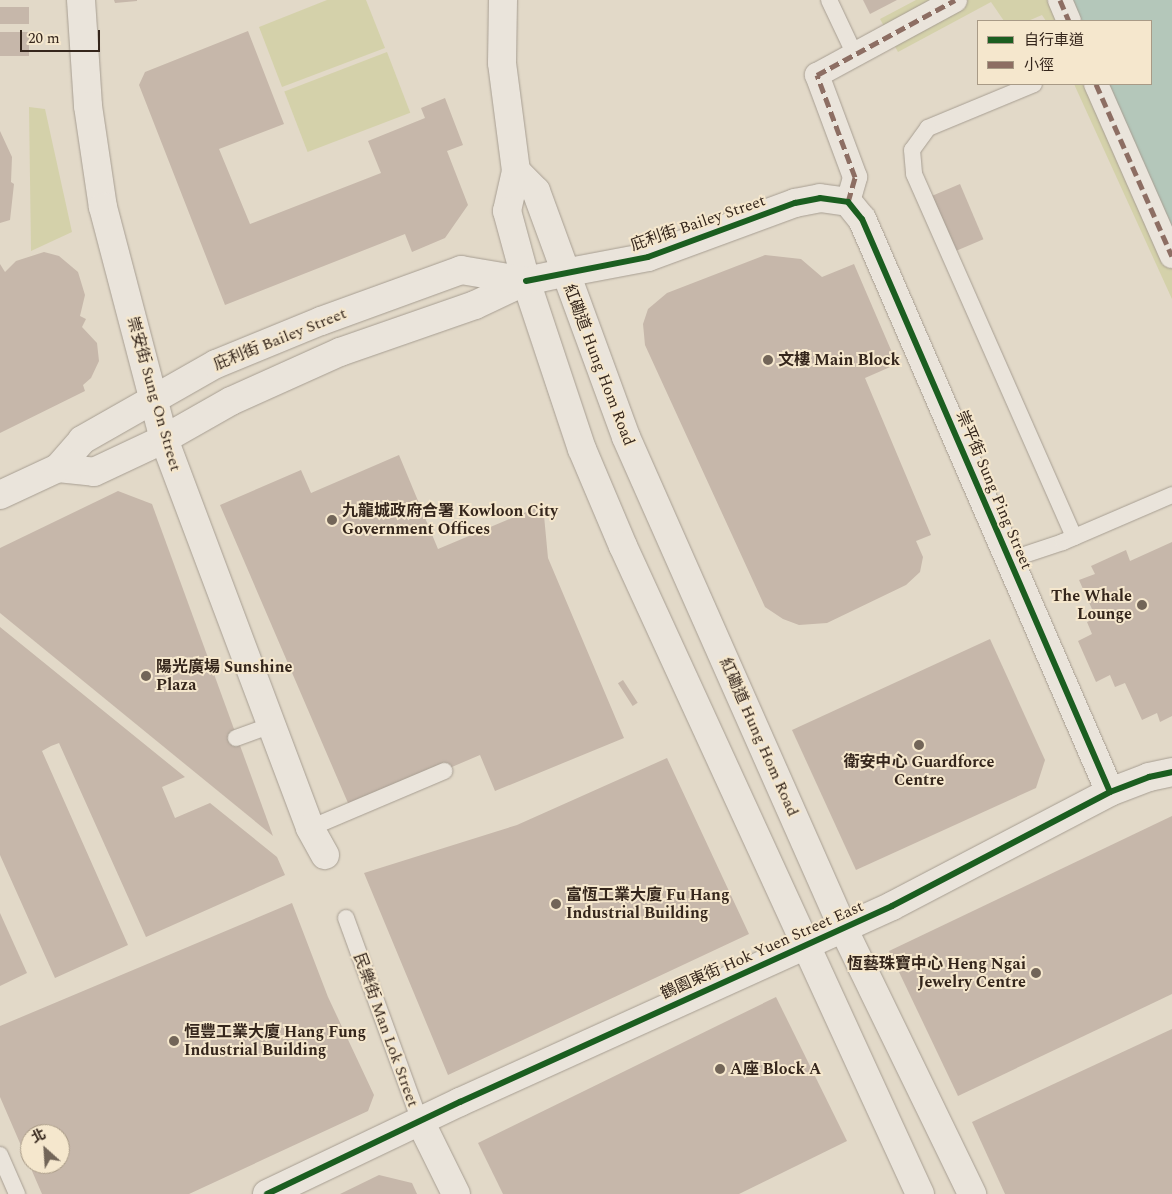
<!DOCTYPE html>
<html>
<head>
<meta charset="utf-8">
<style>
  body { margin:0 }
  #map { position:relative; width:1172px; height:1194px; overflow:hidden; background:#e2d9c8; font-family:Spectral,"Noto Sans TC",serif }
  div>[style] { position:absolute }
  .green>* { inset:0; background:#d4d1aa; transform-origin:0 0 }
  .water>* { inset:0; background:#b4c7ba }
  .building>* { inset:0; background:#c6b7aa; transform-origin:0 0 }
  .roads { filter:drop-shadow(0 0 1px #a79e92) drop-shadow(0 0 1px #a79e92) }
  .service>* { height:16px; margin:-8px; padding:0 8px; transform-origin:8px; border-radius:8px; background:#eae4db }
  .pedestrian>* { height:24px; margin:-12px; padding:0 12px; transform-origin:12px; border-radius:12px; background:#eae4db }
  .minor>* { height:28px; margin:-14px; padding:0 14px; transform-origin:14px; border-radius:14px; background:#eae4db }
  .tertiary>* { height:28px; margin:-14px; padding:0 14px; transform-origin:14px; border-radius:14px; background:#eae4db }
  .secondary>* { height:28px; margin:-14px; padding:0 14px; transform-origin:14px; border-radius:14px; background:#eae4db }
  .quiet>* { height:5px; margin-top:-2.5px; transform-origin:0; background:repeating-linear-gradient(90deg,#8d6e63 0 10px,transparent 0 15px) }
  .cycleway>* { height:6px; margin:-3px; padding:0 3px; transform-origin:3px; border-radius:3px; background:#1b5e20 }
  .dots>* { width:14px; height:14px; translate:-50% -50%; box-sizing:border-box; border:2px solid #f5e7cd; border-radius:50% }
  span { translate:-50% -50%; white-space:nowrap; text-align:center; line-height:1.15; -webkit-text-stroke:4px #f5e7cd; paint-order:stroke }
  .street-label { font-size:16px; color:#35261c }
  .poi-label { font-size:16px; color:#35261c; font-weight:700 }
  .left { translate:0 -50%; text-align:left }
  .right { translate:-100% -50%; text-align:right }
  .legend { position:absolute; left:977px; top:20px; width:175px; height:65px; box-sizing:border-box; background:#f5e7cd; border:1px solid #a89a86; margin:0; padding:6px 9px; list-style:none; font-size:15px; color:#35261c }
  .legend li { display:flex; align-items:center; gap:10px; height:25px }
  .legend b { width:25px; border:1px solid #a89a86 }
  .north { position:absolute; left:20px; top:1124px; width:50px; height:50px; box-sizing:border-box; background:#f5e7cd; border:1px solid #a89a86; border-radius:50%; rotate:334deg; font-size:14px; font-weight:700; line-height:20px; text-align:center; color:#35261c }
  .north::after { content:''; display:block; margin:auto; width:18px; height:22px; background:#726558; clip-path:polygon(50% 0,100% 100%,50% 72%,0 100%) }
  .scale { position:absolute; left:20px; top:30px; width:80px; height:22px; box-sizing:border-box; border:2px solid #35261c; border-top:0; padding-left:6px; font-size:15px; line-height:18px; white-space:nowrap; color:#35261c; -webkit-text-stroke:4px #f5e7cd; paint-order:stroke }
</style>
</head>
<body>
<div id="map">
  <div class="green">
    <i style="clip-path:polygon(327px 0,366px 0,385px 48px,282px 87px,259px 27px)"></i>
    <i style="clip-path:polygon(916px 0,1071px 0,1080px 21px,1046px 21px,1042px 15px,1028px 21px,1004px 21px,991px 2px,898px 52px,880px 19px)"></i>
    <i style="left:387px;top:52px;width:65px;height:110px;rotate:69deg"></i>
    <i style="clip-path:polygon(1074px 84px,1108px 84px,1172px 231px,1172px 299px)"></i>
    <i style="clip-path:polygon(29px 107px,45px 109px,72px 232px,31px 251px)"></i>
  </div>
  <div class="water">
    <i style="clip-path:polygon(1071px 0,1172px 0,1172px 231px,1108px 84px,1151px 84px,1151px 21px,1080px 21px)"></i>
  </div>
  <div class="building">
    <i style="clip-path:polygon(114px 0,137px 0,137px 1px,115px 3px)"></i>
    <i style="clip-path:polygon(863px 0,897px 0,870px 14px)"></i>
    <i style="left:0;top:7px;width:29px;height:17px"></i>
    <i style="clip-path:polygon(248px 31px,284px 124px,219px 149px,250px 224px,381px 173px,368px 141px,425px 118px,421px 108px,445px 98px,463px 145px,447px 151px,468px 205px,445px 238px,412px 252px,405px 234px,225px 305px,139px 85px,145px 72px)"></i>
    <i style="left:0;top:32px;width:29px;height:24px"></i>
    <i style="clip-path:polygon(0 131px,12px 157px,11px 182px,14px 184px,10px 220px,0 223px)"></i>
    <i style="left:960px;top:184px;width:60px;height:30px;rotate:67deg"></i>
    <i style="clip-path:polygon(44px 252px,59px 256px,78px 272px,85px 295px,80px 316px,86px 319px,82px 327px,97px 343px,99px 361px,91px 378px,83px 385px,85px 391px,0 433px,0 264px,5px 272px,16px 261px)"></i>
    <i style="clip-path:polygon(765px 255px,801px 259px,822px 277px,854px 264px,897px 364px,865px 378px,931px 535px,916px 541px,923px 557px,920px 572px,906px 585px,827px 623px,799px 625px,783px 619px,765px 607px,645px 345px,643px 324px,648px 309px,667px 293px)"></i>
    <i style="clip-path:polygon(399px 455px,438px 549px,543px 505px,548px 558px,624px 738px,495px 791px,480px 755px,351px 810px,220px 505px,301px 470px,311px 493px)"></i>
    <i style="clip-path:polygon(118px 491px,152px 504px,273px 836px,0 613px,0 548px)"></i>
    <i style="clip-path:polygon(1172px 542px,1172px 716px,1160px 722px,1157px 713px,1142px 720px,1125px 683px,1115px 687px,1110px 675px,1096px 682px,1078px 641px,1092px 634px,1087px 622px,1096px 618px,1079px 580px,1095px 574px,1091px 566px,1126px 550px,1130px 561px)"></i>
    <i style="clip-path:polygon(0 627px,185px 777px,162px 787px,175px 818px,210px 803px,277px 857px,285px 875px,146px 937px,59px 743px,51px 746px,42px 751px,128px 945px,55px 978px,0 855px)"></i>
    <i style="clip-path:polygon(990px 639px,1045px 760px,1036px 788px,856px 870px,792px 730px)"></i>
    <i style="left:623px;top:680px;width:27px;height:6px;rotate:57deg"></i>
    <i style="clip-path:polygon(667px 758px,749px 934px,448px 1075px,364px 873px,517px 825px)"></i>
    <i style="clip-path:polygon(1172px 816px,1172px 994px,958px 1096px,889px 951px)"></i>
    <i style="clip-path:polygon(evenodd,292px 903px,328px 997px,374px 1095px,368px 1111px,189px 1194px,42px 1194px,0 1097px,0 1026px,292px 903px,30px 1134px,60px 1134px,60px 1164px,30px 1164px,30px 1134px)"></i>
    <i style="clip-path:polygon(0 913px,27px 973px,0 986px)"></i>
    <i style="clip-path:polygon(776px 997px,847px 1141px,739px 1194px,503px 1194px,478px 1143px)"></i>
    <i style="clip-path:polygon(1172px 1029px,1172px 1194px,1005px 1194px,972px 1122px)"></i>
    <i style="clip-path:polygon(379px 1175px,412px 1183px,417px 1194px,340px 1194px)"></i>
  </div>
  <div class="roads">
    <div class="service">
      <i style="left:829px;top:0;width:61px;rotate:64.7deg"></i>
      <i style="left:1034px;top:84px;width:115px;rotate:157.5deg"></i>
      <i style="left:928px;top:128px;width:27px;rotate:126deg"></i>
      <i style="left:912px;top:150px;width:24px;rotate:85deg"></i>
      <i style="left:914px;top:174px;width:397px;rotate:66.2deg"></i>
      <i style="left:1009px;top:560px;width:57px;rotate:-18.4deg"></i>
      <i style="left:1063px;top:542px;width:119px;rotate:-23.3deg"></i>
      <i style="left:236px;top:738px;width:38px;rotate:-20deg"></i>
      <i style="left:310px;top:828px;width:146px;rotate:-23deg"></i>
      <i style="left:346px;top:918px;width:216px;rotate:70deg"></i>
      <i style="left:0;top:1155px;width:43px;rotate:66.4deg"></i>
    </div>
    <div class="pedestrian">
      <i style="left:1060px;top:0;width:23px;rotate:67deg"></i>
      <i style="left:1096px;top:84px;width:188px;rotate:66.2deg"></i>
      <i style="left:848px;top:202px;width:26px;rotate:-74deg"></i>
      <i style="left:855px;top:177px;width:109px;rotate:-110.4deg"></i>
      <i style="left:817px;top:75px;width:157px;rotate:-28.5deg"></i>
    </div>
    <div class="minor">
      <i style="left:81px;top:0;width:106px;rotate:86.2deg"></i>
      <i style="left:88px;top:106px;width:102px;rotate:81.6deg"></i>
      <i style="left:103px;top:207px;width:240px;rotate:75.3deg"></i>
      <i style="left:164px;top:439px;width:415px;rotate:69.4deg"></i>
      <i style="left:310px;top:828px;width:31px;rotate:61deg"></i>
      <i style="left:564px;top:273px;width:86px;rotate:-10.8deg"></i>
      <i style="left:648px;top:257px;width:157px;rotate:-20.2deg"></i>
      <i style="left:795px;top:203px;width:25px;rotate:-11deg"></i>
      <i style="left:820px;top:198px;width:28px;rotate:8deg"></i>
      <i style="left:848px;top:202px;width:22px;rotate:51deg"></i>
      <i style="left:862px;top:219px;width:624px;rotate:66.6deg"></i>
      <i style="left:420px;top:1121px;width:81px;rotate:63.7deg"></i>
      <i style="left:267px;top:1194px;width:214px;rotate:-25.5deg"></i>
      <i style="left:460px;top:1102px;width:474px;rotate:-24.4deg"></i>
      <i style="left:892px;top:906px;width:246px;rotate:-27.6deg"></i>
      <i style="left:1110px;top:792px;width:42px;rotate:-21deg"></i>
      <i style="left:1149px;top:777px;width:24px;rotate:-12deg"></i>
    </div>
    <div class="tertiary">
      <i style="left:526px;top:281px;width:39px;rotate:-12deg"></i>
    </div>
    <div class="secondary">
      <i style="left:503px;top:0;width:63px;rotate:90.9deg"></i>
      <i style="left:502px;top:63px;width:109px;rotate:82.6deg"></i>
      <i style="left:516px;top:171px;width:41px;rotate:102.7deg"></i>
      <i style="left:507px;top:211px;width:73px;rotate:74.8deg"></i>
      <i style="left:526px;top:281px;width:177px;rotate:71.6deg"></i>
      <i style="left:582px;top:449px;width:105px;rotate:67.1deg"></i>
      <i style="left:623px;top:546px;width:713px;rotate:65.38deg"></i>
      <i style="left:516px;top:171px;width:28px;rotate:45deg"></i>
      <i style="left:536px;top:191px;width:262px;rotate:69.9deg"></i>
      <i style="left:626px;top:437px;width:537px;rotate:66.16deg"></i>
      <i style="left:843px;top:928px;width:296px;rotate:64.1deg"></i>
      <i style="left:58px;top:468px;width:36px;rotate:6deg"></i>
      <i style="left:94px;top:472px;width:77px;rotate:-25.2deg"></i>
      <i style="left:164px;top:439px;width:77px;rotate:-29.6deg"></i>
      <i style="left:231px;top:401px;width:120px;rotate:-24.2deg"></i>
      <i style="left:340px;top:352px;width:143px;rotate:-19.2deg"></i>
      <i style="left:475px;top:305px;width:56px;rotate:-25.2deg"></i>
      <i style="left:0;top:495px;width:64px;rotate:-25deg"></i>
      <i style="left:58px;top:468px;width:37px;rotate:-49deg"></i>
      <i style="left:82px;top:440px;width:154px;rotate:-29.6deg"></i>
      <i style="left:216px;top:364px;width:113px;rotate:-22.3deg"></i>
      <i style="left:321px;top:321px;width:149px;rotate:-20deg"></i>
      <i style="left:461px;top:270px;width:66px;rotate:9.6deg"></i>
    </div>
  </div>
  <div class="quiet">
    <i style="left:1060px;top:0;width:23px;rotate:67deg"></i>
    <i style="left:1096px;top:84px;width:188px;rotate:66.2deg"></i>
    <i style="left:848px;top:202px;width:26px;rotate:-74deg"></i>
    <i style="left:855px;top:177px;width:109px;rotate:-110.4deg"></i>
    <i style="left:817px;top:75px;width:157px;rotate:-28.5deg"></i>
  </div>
  <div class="cycleway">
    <i style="left:526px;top:281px;width:124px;rotate:-11.1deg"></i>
    <i style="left:648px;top:257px;width:157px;rotate:-20.2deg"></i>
    <i style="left:795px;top:203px;width:25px;rotate:-11deg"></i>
    <i style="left:820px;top:198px;width:28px;rotate:8deg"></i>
    <i style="left:848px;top:202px;width:22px;rotate:51deg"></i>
    <i style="left:862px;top:219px;width:624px;rotate:66.6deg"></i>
    <i style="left:267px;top:1194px;width:214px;rotate:-25.5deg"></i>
    <i style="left:460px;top:1102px;width:474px;rotate:-24.4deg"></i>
    <i style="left:892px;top:906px;width:246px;rotate:-27.6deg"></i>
    <i style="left:1110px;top:792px;width:42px;rotate:-21deg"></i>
    <i style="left:1149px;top:777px;width:24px;rotate:-12deg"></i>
  </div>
  <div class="dots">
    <i style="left:768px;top:360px;background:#726558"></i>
    <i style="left:332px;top:520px;background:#726558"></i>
    <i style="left:1142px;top:605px;background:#726558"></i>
    <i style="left:146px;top:676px;background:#726558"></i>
    <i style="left:919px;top:745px;background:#726558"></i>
    <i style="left:556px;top:904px;background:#726558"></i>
    <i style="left:1036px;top:973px;background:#726558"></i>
    <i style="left:174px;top:1041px;background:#726558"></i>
    <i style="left:720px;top:1069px;background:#726558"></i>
  </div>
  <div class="street-label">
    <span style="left:698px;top:223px;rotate:-19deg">庇利街 Bailey Street</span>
    <span style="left:280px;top:339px;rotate:-22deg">庇利街 Bailey Street</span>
    <span style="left:599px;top:365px;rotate:69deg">紅磡道 Hung Hom Road</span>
    <span style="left:154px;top:394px;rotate:74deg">崇安街 Sung On Street</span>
    <span style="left:994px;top:490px;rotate:67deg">崇平街 Sung Ping Street</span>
    <span style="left:759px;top:737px;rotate:66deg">紅磡道 Hung Hom Road</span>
    <span style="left:762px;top:950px;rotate:-24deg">鶴園東街 Hok Yuen Street East</span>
    <span style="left:386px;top:1030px;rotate:70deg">民樂街 Man Lok Street</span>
  </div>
  <div class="poi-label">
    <span class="left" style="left:778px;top:360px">文樓 Main Block</span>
    <span class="left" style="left:342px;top:520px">九龍城政府合署 Kowloon City<br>Government Offices</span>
    <span class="right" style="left:1132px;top:605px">The Whale<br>Lounge</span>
    <span class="left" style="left:156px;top:676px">陽光廣場 Sunshine<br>Plaza</span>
    <span style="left:919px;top:771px">衛安中心 Guardforce<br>Centre</span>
    <span class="left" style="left:566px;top:904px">富恆工業大廈 Fu Hang<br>Industrial Building</span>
    <span class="right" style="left:1026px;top:973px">恆藝珠寶中心 Heng Ngai<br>Jewelry Centre</span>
    <span class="left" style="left:184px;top:1041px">恒豐工業大廈 Hang Fung<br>Industrial Building</span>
    <span class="left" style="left:730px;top:1069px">A座 Block A</span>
  </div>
  <ul class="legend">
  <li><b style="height:6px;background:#1b5e20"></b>自行車道</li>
  <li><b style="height:6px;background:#8d6e63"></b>小徑</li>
  </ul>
  <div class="north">北</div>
  <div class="scale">20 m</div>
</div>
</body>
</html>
